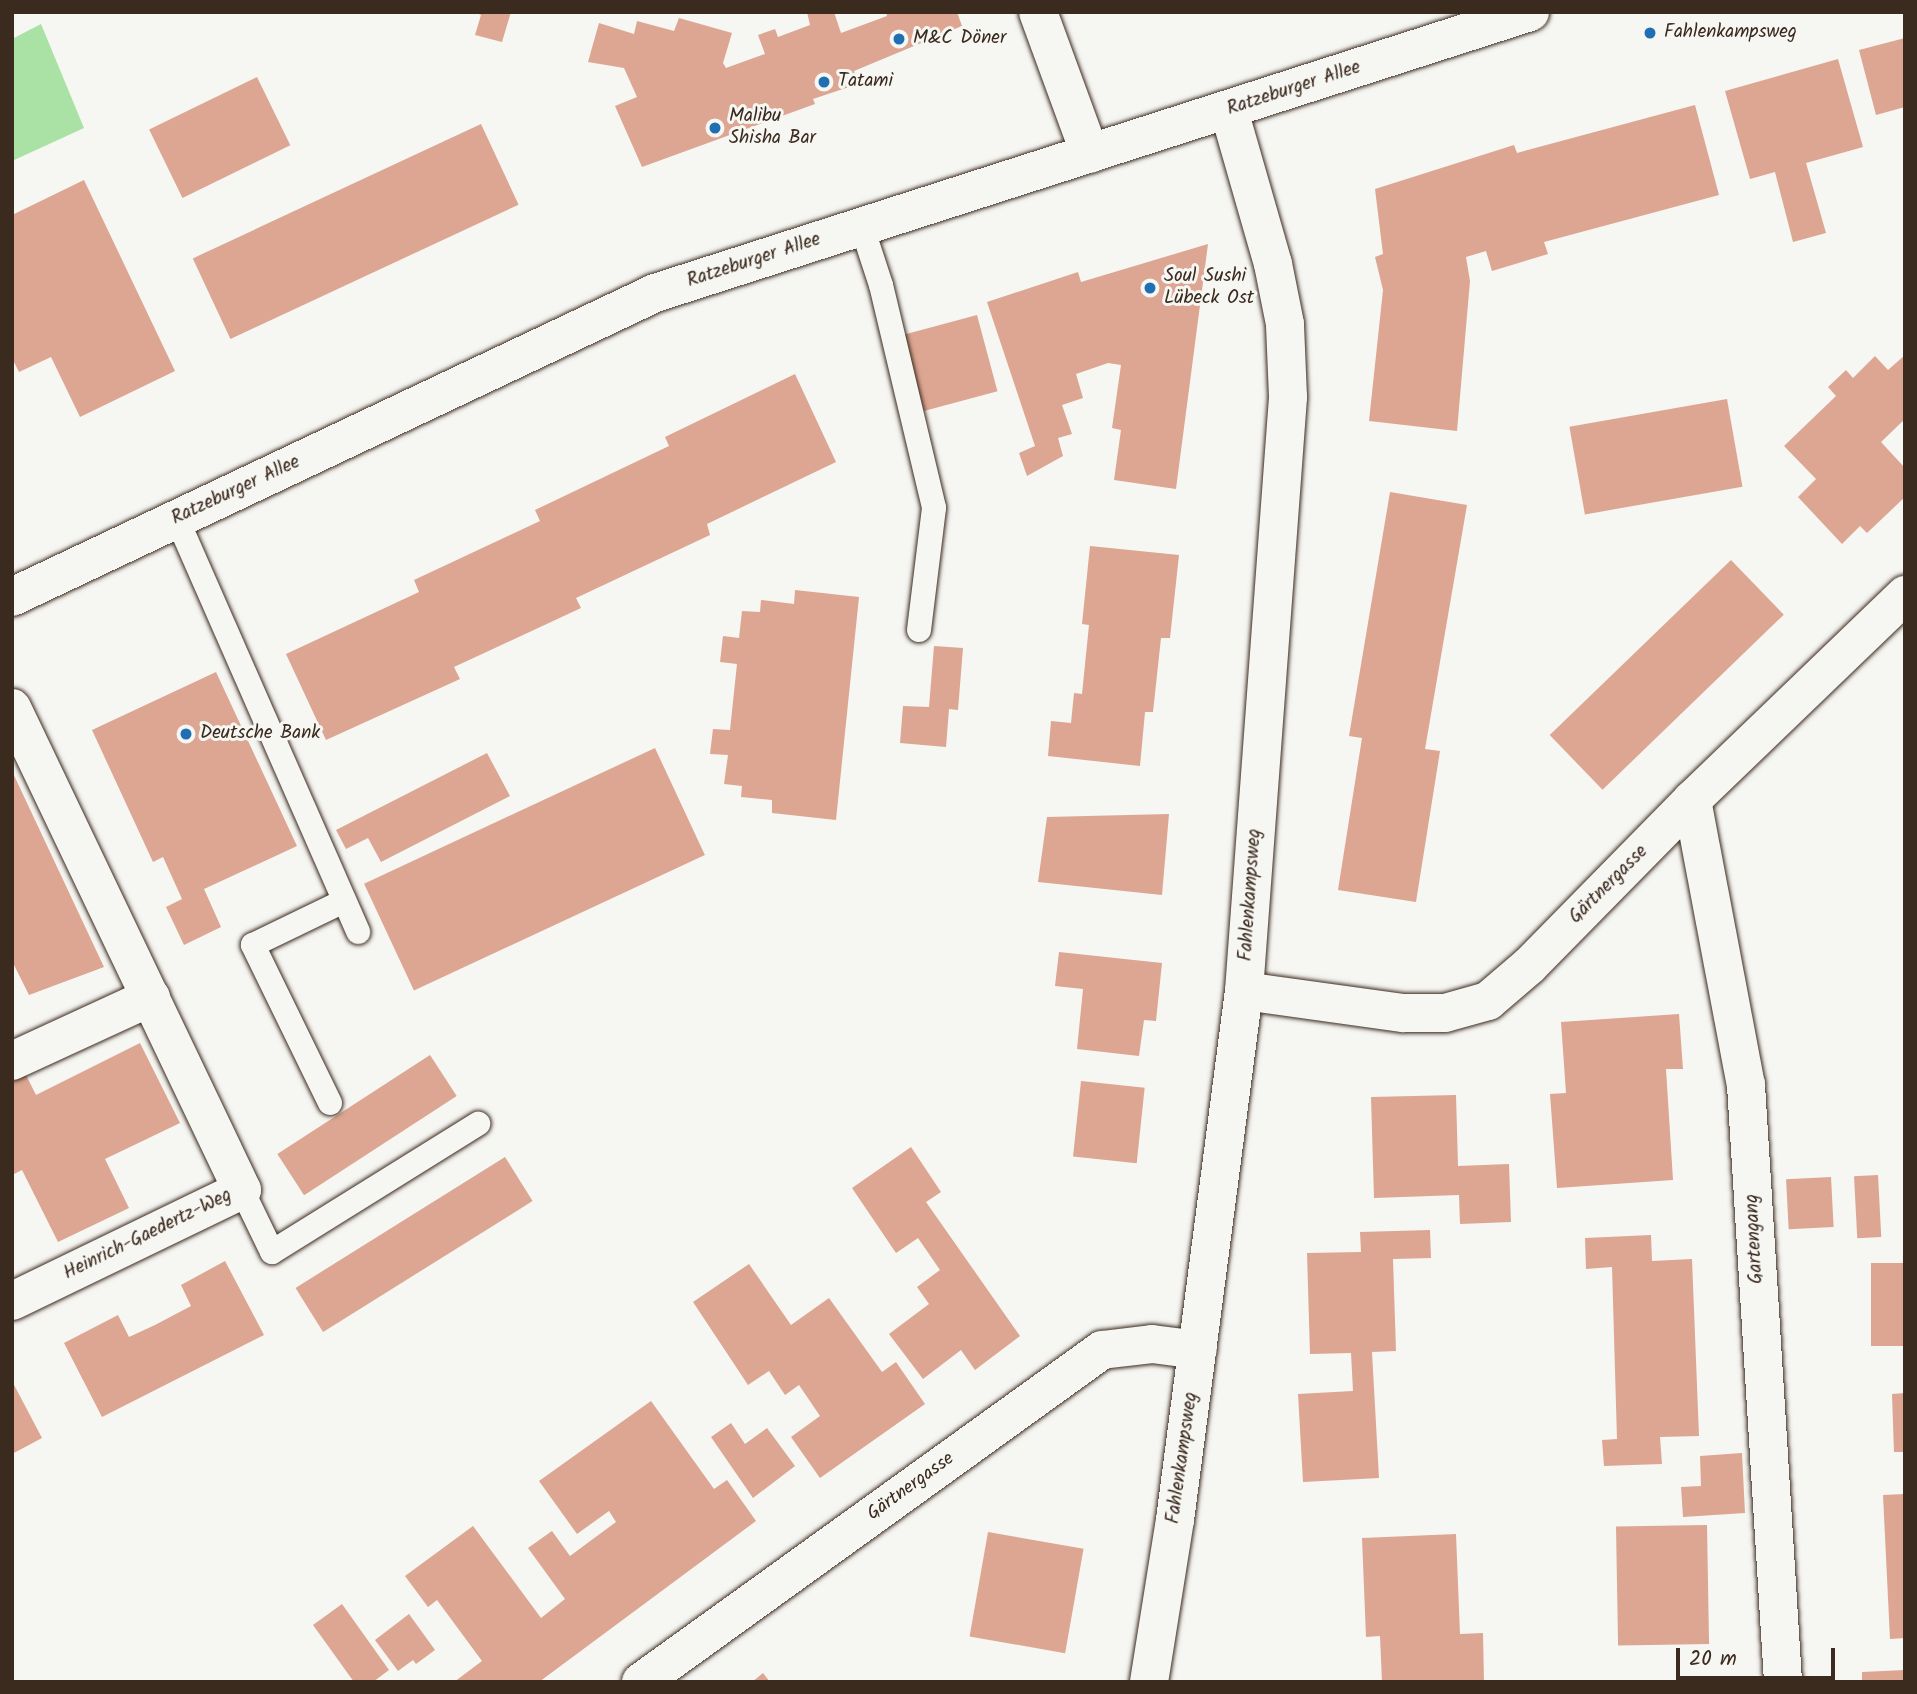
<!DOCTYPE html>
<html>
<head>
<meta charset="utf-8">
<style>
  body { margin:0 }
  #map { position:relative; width:1917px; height:1694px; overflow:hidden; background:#f6f6f2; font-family:Kalam,sans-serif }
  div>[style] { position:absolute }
  .green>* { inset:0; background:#aae1a4 }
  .building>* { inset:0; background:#dca692; transform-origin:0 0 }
  .roads { filter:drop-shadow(0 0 2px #3b2a1e) drop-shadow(0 0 2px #3b2a1e) }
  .lane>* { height:24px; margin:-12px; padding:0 12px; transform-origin:12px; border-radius:12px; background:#f6f6f2 }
  .street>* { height:38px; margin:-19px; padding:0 19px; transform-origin:19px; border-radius:19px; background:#f6f6f2 }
  .secondary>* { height:38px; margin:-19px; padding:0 19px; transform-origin:19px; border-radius:19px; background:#f6f6f2 }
  .dots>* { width:19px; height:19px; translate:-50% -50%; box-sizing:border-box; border:4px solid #f6f6f2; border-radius:50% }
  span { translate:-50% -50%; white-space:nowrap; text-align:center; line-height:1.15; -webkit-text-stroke:6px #f6f6f2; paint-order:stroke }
  .poi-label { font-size:19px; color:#3b2a1e }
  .left { translate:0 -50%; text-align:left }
  .street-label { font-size:19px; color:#3b2a1e }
  .frame { position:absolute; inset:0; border:14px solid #3b2a1e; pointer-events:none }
  .scale { position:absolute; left:1676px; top:1648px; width:159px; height:32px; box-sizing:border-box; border:4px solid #3b2a1e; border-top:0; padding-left:9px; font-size:21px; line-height:24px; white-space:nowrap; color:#3b2a1e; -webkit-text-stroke:5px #f6f6f2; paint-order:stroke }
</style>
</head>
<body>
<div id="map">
  <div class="green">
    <i style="clip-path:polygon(41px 24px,84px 128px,12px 161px,12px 39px)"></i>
  </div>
  <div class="building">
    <i style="clip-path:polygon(474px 12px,511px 12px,502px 42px,475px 35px,481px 15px)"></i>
    <i style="clip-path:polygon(807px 12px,834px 12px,841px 33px,887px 16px,886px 12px,957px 12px,962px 26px,854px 71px,858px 84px,813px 99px,815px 104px,642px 167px,615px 106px,637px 97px,624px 68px,588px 62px,599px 23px,634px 34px,637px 21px,674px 31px,679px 18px,732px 33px,723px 63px,726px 68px,765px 54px,758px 35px,775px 29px,778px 37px,810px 25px)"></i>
    <i style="clip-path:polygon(1905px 38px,1905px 107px,1876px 115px,1859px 50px)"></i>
    <i style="clip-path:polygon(1838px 59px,1863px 147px,1806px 163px,1826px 233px,1793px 242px,1775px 172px,1750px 179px,1725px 91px)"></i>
    <i style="left:257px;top:77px;width:76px;height:120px;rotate:64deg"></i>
    <i style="clip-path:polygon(1695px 105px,1719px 195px,1544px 242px,1548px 254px,1492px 271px,1486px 251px,1466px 257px,1470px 281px,1457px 431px,1369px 421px,1383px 290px,1375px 257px,1383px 254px,1375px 189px,1514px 145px,1517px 153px)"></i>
    <i style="left:481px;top:124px;width:89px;height:318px;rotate:65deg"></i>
    <i style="clip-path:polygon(84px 180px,175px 371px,80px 417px,51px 357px,19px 372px,12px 358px,12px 215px)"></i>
    <i style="clip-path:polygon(1208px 244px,1176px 489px,1114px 480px,1121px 430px,1112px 428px,1121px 365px,1108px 363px,1076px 374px,1083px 398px,1062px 405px,1072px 434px,1058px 438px,1063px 456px,1027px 476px,1019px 453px,1035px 446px,987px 302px,1078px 272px,1081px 282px)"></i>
    <i style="left:977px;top:315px;width:79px;height:76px;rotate:75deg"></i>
    <i style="clip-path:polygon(1905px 355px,1905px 419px,1881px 442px,1905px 468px,1905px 497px,1867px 533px,1860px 526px,1842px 544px,1798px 497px,1816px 479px,1784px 446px,1836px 396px,1828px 387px,1846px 370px,1853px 378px,1875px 356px,1888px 370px)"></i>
    <i style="clip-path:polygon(795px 374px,836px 462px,707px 524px,710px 535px,576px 598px,581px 608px,454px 667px,460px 679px,326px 740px,286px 654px,419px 592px,414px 580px,540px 521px,535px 510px,669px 446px,665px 437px)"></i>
    <i style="left:1727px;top:399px;width:89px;height:160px;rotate:80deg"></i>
    <i style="clip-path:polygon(1390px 492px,1467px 505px,1425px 749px,1440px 751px,1416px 902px,1338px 890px,1362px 738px,1349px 736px)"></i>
    <i style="clip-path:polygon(1090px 546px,1179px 555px,1170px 638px,1161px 638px,1153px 712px,1145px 712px,1140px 766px,1048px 756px,1051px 721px,1071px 723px,1074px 693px,1082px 694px,1089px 625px,1082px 624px)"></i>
    <i style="left:1731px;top:560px;width:76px;height:252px;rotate:46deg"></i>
    <i style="clip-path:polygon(795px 590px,859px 597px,836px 820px,772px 813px,772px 800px,741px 797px,742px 786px,724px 784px,728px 755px,710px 754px,713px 729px,730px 730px,737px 664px,720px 662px,723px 636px,739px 638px,742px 611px,760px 612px,761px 600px,794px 604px)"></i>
    <i style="clip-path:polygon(934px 646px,963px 648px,958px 710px,949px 709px,946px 747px,900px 743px,903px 706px,929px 707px)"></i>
    <i style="clip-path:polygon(216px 672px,297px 846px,204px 889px,221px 927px,184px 945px,166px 907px,182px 899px,163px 857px,153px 862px,92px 730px)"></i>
    <i style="left:655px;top:748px;width:118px;height:321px;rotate:65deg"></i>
    <i style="clip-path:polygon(487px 753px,510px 796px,381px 862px,368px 838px,346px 849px,336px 830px)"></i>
    <i style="clip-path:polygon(12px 771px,104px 967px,29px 995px,12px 961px)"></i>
    <i style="clip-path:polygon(1169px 814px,1162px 895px,1038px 882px,1047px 817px)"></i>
    <i style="clip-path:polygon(1059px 952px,1162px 963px,1156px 1021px,1144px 1020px,1139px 1056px,1077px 1049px,1083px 989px,1055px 986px)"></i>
    <i style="clip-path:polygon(1679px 1014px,1683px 1069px,1666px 1069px,1673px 1180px,1557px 1188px,1550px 1094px,1566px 1093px,1561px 1022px)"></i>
    <i style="clip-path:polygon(140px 1043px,180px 1123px,105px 1159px,129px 1208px,58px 1242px,22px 1170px,12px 1175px,12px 1082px,26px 1075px,36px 1095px)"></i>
    <i style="left:430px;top:1055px;width:49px;height:182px;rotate:57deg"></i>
    <i style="left:1081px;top:1081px;width:64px;height:76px;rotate:6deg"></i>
    <i style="clip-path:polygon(1456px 1095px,1458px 1166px,1509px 1164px,1511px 1222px,1460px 1224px,1459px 1195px,1374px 1198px,1371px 1097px)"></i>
    <i style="clip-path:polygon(911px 1147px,941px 1192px,926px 1202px,1020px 1336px,975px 1370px,961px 1350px,923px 1379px,889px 1334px,929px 1304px,917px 1287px,940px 1270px,918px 1238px,896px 1253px,852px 1188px)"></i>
    <i style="left:505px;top:1157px;width:52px;height:247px;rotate:58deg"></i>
    <i style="left:1878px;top:1175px;width:62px;height:24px;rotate:87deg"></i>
    <i style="left:1831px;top:1177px;width:50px;height:45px;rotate:87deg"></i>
    <i style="clip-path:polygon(1430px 1230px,1431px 1258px,1393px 1259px,1396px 1351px,1372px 1352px,1379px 1478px,1303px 1482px,1298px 1394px,1353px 1391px,1351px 1353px,1310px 1354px,1307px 1253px,1361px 1252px,1360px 1232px)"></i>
    <i style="clip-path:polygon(1651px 1235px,1652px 1261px,1692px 1259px,1699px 1436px,1660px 1437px,1662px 1464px,1604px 1466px,1602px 1440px,1617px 1439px,1612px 1267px,1586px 1269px,1585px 1238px)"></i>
    <i style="clip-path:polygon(225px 1261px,264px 1335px,102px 1417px,64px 1343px,118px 1315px,129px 1337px,155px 1325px,191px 1306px,181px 1285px)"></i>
    <i style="left:1905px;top:1263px;width:83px;height:34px;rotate:90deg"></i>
    <i style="clip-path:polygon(749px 1264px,791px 1325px,829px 1298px,882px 1372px,896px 1362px,925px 1404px,820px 1478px,791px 1437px,820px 1416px,799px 1385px,785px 1395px,769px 1371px,748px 1385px,693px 1302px)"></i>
    <i style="clip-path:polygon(12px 1381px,42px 1438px,12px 1454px)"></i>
    <i style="clip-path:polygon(1905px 1393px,1905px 1452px,1894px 1452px,1892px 1394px)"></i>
    <i style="clip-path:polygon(651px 1401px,714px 1489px,727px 1480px,756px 1521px,539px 1682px,454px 1682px,482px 1661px,437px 1600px,428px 1607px,405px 1576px,473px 1526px,541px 1618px,565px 1599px,528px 1548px,552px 1531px,570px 1556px,616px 1522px,609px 1511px,577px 1534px,539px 1481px)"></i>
    <i style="clip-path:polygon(731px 1423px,745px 1444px,767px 1428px,795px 1466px,753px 1498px,711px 1437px)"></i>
    <i style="clip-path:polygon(1742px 1453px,1745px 1513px,1683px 1517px,1681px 1487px,1701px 1486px,1700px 1456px)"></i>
    <i style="clip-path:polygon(1905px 1494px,1905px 1638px,1890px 1639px,1883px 1495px)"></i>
    <i style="left:1707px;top:1525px;width:119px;height:91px;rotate:89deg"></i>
    <i style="left:988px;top:1532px;width:97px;height:106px;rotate:10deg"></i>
    <i style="clip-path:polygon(1456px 1534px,1460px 1634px,1483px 1633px,1484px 1682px,1382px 1682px,1380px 1636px,1366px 1637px,1362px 1538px)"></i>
    <i style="clip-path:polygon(342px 1604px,389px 1670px,373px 1682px,354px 1682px,313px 1625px)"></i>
    <i style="clip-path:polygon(409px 1614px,435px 1650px,416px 1664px,413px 1660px,398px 1671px,375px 1640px)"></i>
    <i style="clip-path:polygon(1905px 1670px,1905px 1682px,1862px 1682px,1862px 1672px)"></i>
    <i style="clip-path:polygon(763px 1673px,770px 1682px,752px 1682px)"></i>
  </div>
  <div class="roads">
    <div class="lane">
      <i style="left:862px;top:227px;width:61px;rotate:71.9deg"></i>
      <i style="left:881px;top:285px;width:229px;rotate:76.6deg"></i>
      <i style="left:934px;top:508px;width:123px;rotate:97deg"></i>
      <i style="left:177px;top:519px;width:451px;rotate:66.3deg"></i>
      <i style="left:330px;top:1103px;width:176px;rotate:-116deg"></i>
      <i style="left:253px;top:945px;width:101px;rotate:-25.8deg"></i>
      <i style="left:242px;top:1190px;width:69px;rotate:64.2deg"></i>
      <i style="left:272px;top:1252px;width:243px;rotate:-31.9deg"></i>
    </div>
    <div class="street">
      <i style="left:1038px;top:12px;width:151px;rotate:69.9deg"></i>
      <i style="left:12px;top:708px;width:534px;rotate:64.49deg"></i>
      <i style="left:242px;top:1190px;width:255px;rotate:154.2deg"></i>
      <i style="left:1692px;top:800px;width:290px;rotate:79.3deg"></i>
      <i style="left:1746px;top:1085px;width:598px;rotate:86.45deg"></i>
      <i style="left:1244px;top:991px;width:161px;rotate:7.9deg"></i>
      <i style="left:1403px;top:1013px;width:42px"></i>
      <i style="left:1445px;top:1013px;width:45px;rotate:-15.6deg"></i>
      <i style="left:1488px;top:1001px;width:55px;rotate:-40.6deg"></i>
      <i style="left:1530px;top:965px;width:231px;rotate:-45.5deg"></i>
      <i style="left:1692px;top:800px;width:296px;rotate:-43.9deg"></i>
      <i style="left:12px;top:1061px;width:153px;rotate:-24.7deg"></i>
      <i style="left:641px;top:1682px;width:568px;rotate:-35.76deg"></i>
      <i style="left:1102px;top:1350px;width:50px;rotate:-6.8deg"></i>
      <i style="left:1152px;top:1344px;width:46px;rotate:7.4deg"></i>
      <i style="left:1149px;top:1682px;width:164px;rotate:-80.9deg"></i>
      <i style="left:1175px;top:1520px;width:533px;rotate:-82.57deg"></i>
      <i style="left:1244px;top:991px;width:596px;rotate:-85.76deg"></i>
      <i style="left:1288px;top:397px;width:73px;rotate:-92.4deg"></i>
      <i style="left:1285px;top:324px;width:61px;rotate:-101.3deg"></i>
      <i style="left:1273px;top:264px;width:159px;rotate:-106deg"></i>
    </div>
    <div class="secondary">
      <i style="left:12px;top:597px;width:711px;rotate:-25.3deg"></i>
      <i style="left:655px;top:293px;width:919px;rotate:-17.8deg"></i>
    </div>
  </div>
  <div class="dots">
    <i style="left:1650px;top:33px;background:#1f6fb2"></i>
    <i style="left:899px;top:39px;background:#1f6fb2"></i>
    <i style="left:824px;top:82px;background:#1f6fb2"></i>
    <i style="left:715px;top:128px;background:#1f6fb2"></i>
    <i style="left:1150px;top:288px;background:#1f6fb2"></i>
    <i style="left:186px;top:734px;background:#1f6fb2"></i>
  </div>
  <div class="poi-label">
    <span class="left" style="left:1664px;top:33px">Fahlenkampsweg</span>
    <span class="left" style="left:913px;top:39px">M&amp;C Döner</span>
    <span class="left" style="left:838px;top:82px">Tatami</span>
    <span class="left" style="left:729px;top:128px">Malibu<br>Shisha Bar</span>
    <span class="left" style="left:1164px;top:288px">Soul Sushi<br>Lübeck Ost</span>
    <span class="left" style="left:200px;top:734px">Deutsche Bank</span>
  </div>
  <div class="street-label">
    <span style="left:1294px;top:89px;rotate:-18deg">Ratzeburger Allee</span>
    <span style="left:754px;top:261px;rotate:-18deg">Ratzeburger Allee</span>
    <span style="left:236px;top:491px;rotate:-25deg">Ratzeburger Allee</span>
    <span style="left:1609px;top:885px;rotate:-45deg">Gärtnergasse</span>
    <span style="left:1251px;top:895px;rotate:-86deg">Fahlenkampsweg</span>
    <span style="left:148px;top:1235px;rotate:-26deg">Heinrich-Gaedertz-Weg</span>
    <span style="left:1755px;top:1239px;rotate:-93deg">Gartengang</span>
    <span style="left:1183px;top:1458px;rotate:-82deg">Fahlenkampsweg</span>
    <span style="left:911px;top:1487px;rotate:-36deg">Gärtnergasse</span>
  </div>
  <div class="frame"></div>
  <div class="scale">20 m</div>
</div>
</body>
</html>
